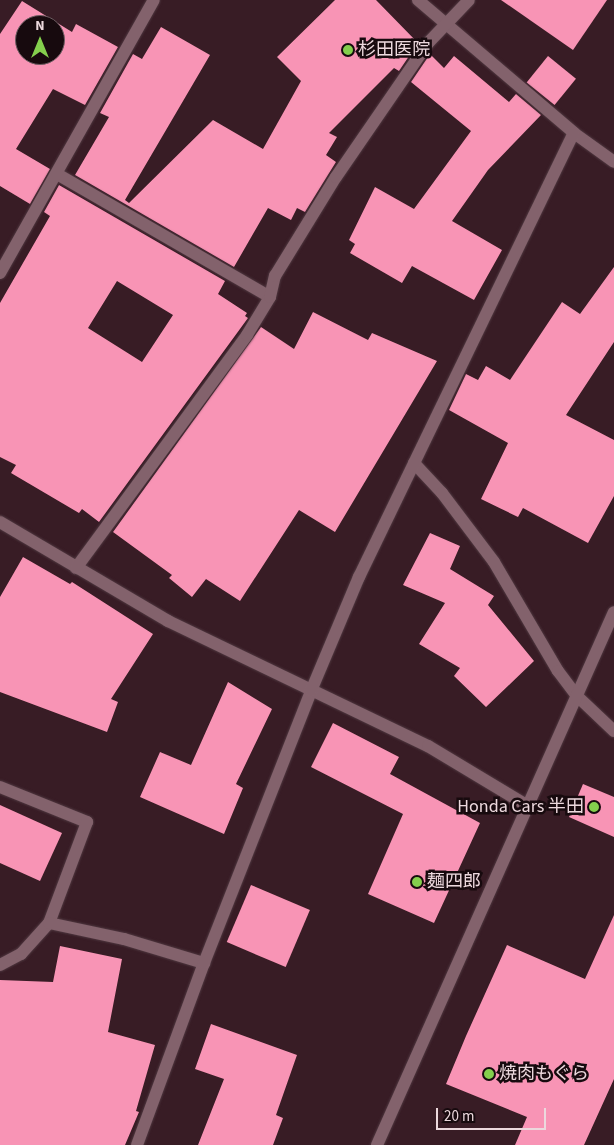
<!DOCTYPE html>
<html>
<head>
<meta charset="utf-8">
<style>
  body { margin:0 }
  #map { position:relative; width:614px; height:1145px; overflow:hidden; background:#381c25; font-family:"Source Sans 3","Noto Sans JP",sans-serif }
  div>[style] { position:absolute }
  .building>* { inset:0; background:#f894b5; transform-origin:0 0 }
  .roads { filter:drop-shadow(0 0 1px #4f3840) drop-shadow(0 0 1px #4f3840) }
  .minor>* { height:12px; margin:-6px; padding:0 6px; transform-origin:6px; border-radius:6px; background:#83626c }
  .tertiary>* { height:12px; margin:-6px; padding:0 6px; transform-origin:6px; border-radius:6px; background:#83626c }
  .dots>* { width:14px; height:14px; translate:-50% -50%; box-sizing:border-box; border:2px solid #170a0e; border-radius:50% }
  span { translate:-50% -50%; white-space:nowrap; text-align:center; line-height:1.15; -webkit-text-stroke:5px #170a0e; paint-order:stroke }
  .poi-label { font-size:18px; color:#ecd8dd }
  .left { translate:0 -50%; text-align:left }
  .right { translate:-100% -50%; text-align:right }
  .north { position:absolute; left:15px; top:15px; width:50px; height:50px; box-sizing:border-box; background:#170a0e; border:1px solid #6c5c61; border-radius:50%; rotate:0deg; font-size:14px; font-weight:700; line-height:20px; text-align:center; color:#ecd8dd }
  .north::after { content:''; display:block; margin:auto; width:18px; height:22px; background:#84cf4d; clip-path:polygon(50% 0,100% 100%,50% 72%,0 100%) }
  .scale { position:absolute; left:436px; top:1108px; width:110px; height:22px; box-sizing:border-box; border:2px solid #ecd8dd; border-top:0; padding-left:6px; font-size:15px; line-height:18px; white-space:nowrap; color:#ecd8dd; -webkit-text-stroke:4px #170a0e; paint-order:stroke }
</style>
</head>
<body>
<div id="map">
  <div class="building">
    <i style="clip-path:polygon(335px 0,376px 0,418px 43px,399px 71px,394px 68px,329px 133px,337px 137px,326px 155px,336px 162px,305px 212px,297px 208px,291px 220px,268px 208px,234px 267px,75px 175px,109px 117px,100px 113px,133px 54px,142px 59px,161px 27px,210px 55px,125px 200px,129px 203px,213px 120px,263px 149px,301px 81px,277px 57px)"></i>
    <i style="clip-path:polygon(501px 0,607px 0,573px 50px)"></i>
    <i style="clip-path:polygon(evenodd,22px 1px,72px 32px,76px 24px,118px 47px,85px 105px,53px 89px,16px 149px,50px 169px,30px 204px,0 186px,0 34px,22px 1px,25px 25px,55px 25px,55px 55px,25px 55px,25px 25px)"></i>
    <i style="clip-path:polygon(430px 54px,444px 68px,454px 56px,509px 102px,516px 94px,541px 115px,488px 170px,452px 221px,502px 250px,474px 300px,412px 266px,402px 283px,350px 253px,355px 244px,349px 240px,375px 187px,414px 209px,471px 131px,411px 82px)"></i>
    <i style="left:548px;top:56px;width:36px;height:34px;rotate:39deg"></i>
    <i style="clip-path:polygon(evenodd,59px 185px,225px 281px,218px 294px,247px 313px,245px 316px,248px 318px,99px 522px,82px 509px,79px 513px,11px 473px,16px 465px,0 457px,0 303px,50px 216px,44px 212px,59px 185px,117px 281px,173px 315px,142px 362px,88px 328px,117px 281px)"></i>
    <i style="clip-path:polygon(614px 267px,614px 342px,566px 415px,614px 440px,614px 496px,588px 543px,523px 508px,518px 517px,481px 499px,508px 443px,449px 410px,466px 374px,478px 380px,486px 366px,510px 380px,562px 302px,580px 314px)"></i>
    <i style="clip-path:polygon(313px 312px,368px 340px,372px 333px,437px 361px,335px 532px,299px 510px,240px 601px,206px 579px,192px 597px,169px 578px,172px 575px,113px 532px,261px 327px,294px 349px)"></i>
    <i style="clip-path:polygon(430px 533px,460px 546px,450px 569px,494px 596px,488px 605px,534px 661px,486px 707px,454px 676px,460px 668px,419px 644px,445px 603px,403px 585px)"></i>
    <i style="clip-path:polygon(23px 557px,70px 584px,72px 582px,153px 634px,111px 699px,118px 702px,107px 732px,0 692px,0 597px)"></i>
    <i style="clip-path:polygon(228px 682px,272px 709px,236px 784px,243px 788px,224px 834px,140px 797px,160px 752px,191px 765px)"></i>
    <i style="clip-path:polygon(333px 723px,399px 757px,390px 774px,480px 823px,434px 923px,368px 894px,403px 814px,311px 767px)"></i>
    <i style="clip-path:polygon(583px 784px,614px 797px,614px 837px,569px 817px)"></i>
    <i style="clip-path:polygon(0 805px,62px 833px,40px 881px,0 863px)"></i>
    <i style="left:251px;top:885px;width:64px;height:62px;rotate:23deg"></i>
    <i style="clip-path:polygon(614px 915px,614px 1079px,584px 1145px,515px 1145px,527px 1117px,446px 1084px,466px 1036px,507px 945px,585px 979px)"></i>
    <i style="clip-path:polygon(60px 946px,122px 959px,108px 1032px,155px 1045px,136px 1111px,139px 1112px,125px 1145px,0 1145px,0 980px,53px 982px)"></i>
    <i style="clip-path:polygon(211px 1024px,297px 1055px,276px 1115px,283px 1118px,273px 1145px,198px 1145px,224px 1079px,195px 1069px)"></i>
  </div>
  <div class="roads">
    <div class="minor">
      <i style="left:418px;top:0;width:205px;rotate:40.4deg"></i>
      <i style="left:574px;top:133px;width:49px;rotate:35.9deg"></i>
      <i style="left:57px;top:174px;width:246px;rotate:30deg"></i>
      <i style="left:0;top:273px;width:313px;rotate:-60.6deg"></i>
      <i style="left:414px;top:463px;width:41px;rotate:47deg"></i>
      <i style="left:442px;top:493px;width:86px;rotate:53deg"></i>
      <i style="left:494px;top:562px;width:126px;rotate:59.6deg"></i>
      <i style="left:558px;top:671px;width:31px;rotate:53deg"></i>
      <i style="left:577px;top:696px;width:51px;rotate:43.4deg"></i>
      <i style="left:0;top:522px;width:195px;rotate:30.5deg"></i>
      <i style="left:168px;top:621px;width:288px;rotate:25.7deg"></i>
      <i style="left:428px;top:746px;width:117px;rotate:31deg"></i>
      <i style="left:76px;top:568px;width:289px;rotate:-53.7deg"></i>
      <i style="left:247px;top:335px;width:44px;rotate:-58.8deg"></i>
      <i style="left:270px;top:297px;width:22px;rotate:-77deg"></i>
      <i style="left:275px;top:276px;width:116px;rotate:-58.4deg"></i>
      <i style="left:336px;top:177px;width:163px;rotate:-55.5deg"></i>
      <i style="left:428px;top:43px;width:59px;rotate:-46.4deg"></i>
      <i style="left:0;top:787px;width:94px;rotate:21.9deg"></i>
      <i style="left:87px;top:822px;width:108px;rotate:110.6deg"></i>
      <i style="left:0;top:965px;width:24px;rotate:-28deg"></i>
      <i style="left:21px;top:954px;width:42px;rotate:-47.9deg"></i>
      <i style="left:49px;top:923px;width:77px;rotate:12deg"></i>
      <i style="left:124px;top:939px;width:84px;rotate:16.7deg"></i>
      <i style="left:137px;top:1145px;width:194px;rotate:-69.8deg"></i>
      <i style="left:204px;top:963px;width:292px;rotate:-68.5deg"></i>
      <i style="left:311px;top:691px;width:124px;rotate:-67.2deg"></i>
      <i style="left:359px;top:577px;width:493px;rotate:-64.2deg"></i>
    </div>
    <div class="tertiary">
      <i style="left:377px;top:1145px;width:583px;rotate:-66.03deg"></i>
    </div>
  </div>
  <div class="dots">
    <i style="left:348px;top:50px;background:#84cf4d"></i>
    <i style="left:594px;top:807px;background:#84cf4d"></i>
    <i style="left:417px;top:882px;background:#84cf4d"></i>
    <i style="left:489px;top:1074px;background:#84cf4d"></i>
  </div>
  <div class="poi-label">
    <span class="left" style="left:358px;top:50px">杉田医院</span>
    <span class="right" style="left:584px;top:807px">Honda Cars 半田</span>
    <span class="left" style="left:427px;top:882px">麺四郎</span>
    <span class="left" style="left:499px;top:1074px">焼肉もぐら</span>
  </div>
  <div class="north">N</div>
  <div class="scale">20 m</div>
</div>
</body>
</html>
